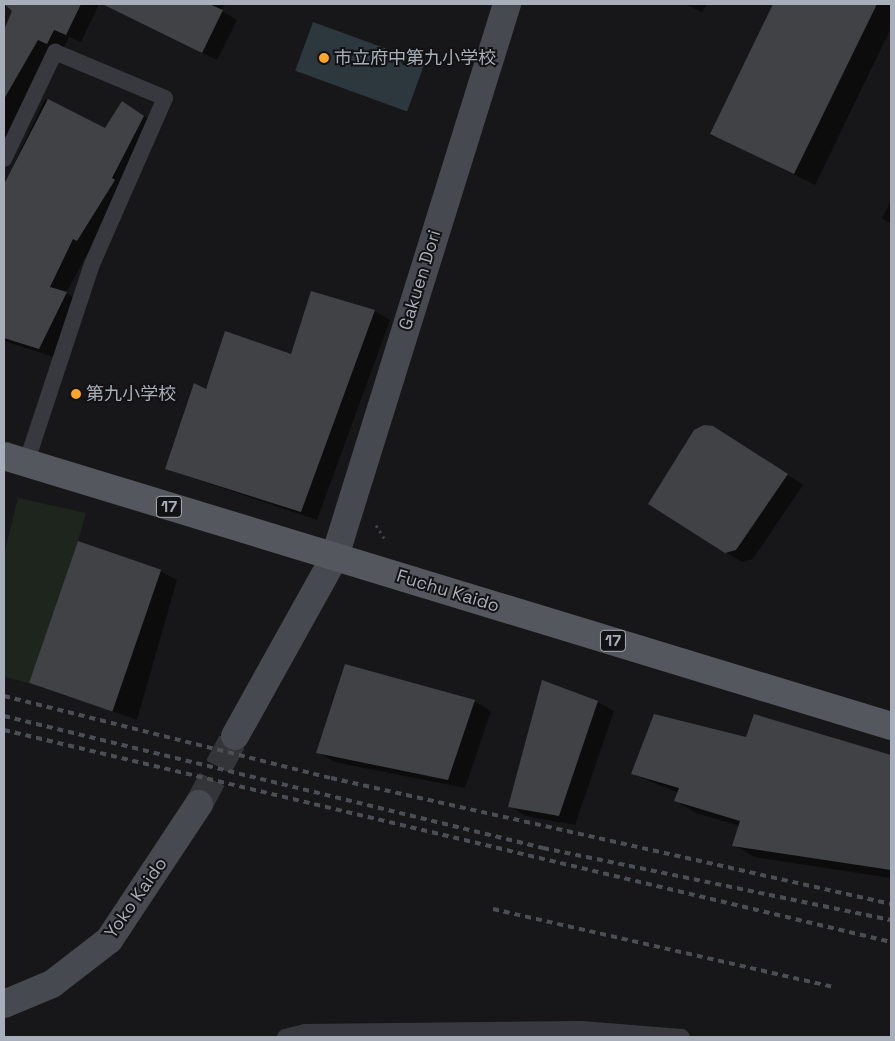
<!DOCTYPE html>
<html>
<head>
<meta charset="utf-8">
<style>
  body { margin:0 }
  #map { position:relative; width:895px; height:1041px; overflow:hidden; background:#171719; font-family:"Space Grotesk","Noto Sans JP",sans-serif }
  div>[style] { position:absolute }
  .green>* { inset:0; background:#1d251d }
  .water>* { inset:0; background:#2c383e; transform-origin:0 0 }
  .shadow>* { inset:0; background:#0007 }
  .building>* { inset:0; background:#414246; transform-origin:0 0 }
  .secondary-tunnel>* { height:28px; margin-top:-14px; transform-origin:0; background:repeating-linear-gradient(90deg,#343539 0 28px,transparent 0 42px) }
  .path>* { height:3px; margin-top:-1.5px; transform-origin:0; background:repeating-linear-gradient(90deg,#3e4146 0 2.5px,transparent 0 6.5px) }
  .lane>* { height:16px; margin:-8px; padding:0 8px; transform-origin:8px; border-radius:8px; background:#38393f }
  .secondary>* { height:28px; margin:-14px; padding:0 14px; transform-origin:14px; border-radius:14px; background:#46494f }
  .primary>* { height:28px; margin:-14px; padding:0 14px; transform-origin:14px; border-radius:14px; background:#54575e }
  .rail>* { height:4px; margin-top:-2px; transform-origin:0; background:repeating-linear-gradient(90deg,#4b4e54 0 6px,transparent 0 11px) }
  .dots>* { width:14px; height:14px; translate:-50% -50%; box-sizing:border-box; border:2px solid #121214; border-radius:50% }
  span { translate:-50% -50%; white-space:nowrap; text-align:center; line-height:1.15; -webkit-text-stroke:4px #121214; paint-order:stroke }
  .shield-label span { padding:1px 4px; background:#121214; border:1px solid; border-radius:4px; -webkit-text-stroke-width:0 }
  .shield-label { font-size:16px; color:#a8afba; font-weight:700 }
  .poi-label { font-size:18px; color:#a8afba }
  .left { translate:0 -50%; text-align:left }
  .street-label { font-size:18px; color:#a8afba }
  .frame { position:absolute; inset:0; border:5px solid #a8afba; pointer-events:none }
</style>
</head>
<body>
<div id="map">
  <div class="green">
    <i style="clip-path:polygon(18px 498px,86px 513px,36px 685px,4px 677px,4px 554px)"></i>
  </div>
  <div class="water">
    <i style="left:313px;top:22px;width:119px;height:52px;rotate:20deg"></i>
  </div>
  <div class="shadow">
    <i style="clip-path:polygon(17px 4px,99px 4px,81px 42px,69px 37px,62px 51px,53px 47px,28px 90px,40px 97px,4px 151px,4px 33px)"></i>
    <i style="clip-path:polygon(102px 4px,225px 4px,222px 11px,237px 20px,217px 60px)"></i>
    <i style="clip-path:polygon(685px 4px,707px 4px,702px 12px)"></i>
    <i style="clip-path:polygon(774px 4px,891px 4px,891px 28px,815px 185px,711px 133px)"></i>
    <i style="clip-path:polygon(45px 99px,106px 129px,122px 102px,158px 125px,66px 293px,81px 302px,54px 357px,4px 341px,4px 185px)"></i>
    <i style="clip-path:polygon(891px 201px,891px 224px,882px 218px)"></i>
    <i style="clip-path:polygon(375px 311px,390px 320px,317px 520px,166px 469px,207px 391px,292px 356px)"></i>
    <i style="clip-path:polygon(730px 438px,803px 485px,753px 559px,742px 562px,725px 552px)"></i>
    <i style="clip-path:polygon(160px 571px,177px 580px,137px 720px,37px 684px)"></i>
    <i style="clip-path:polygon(474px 701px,491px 711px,465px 788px,334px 762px,318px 752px)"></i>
    <i style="clip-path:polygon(598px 702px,614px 711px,575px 825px,526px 816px,509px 806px)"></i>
    <i style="clip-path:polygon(755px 715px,891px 756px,891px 878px,754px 857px,734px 845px,740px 826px,696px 813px,676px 801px,679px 793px,632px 774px,747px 738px)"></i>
  </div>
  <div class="building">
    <i style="clip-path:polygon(4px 4px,81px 4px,66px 35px,54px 30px,47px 44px,38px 40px,4px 99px,4px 30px,12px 11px)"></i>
    <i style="clip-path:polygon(102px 4px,209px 4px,223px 10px,202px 53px)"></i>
    <i style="clip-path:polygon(773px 4px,877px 4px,794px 174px,710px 134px)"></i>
    <i style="clip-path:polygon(48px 99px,105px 128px,122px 101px,144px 116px,112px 178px,115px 180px,77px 241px,73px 239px,50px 287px,67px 292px,39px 349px,4px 338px,4px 184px)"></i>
    <i style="clip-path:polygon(311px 291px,375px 310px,301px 512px,165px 469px,194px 383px,206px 389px,225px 331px,291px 354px)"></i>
    <i style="clip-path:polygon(704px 425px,713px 426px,788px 474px,736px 550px,725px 553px,648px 504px,694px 430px)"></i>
    <i style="left:78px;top:541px;width:88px;height:150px;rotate:19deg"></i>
    <i style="clip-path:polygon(345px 664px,475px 700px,448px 780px,316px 753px)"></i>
    <i style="clip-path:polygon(542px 680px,598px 701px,559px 816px,508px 807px)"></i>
    <i style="clip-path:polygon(654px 714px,746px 737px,754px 714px,891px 755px,891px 870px,732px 846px,740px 821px,674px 801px,679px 788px,631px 774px)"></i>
  </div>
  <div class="secondary-tunnel">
    <i style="left:199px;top:804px;width:77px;rotate:-62.1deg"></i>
  </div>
  <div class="path">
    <i style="left:376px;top:525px;width:19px;rotate:58deg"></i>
  </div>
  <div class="lane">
    <i style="left:4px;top:159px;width:119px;rotate:-64.5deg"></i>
    <i style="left:55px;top:52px;width:119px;rotate:22.7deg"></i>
    <i style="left:165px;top:98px;width:181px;rotate:113.7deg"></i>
    <i style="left:92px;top:264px;width:210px;rotate:108.3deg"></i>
    <i style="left:285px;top:1037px;width:21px;rotate:-14deg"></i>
    <i style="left:305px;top:1032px;width:276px;rotate:-0.6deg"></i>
    <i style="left:581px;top:1029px;width:101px;rotate:4.5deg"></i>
  </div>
  <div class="secondary">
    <i style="left:235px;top:736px;width:206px;rotate:-60.9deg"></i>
    <i style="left:335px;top:556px;width:578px;rotate:-72.69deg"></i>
    <i style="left:4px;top:1004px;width:52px;rotate:-22.6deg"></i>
    <i style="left:52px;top:984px;width:72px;rotate:-37.7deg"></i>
    <i style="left:109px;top:940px;width:163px;rotate:-56.5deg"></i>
  </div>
  <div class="primary">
    <i style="left:4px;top:456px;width:927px;rotate:16.93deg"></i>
  </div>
  <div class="rail">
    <i style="left:4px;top:696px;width:337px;rotate:14.1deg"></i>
    <i style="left:331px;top:778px;width:574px;rotate:12.68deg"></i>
    <i style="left:4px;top:716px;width:555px;rotate:13.76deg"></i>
    <i style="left:543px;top:848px;width:355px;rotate:11.7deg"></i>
    <i style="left:4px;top:730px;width:912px;rotate:13.44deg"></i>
    <i style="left:493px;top:909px;width:350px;rotate:12.9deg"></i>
  </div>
  <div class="dots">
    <i style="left:324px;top:58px;background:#fea62a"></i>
    <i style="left:76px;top:394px;background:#fea62a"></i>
  </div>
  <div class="shield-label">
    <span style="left:169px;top:507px">17</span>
    <span style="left:613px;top:641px">17</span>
  </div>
  <div class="poi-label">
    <span class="left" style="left:334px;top:58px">市立府中第九小学校</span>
    <span class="left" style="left:86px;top:394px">第九小学校</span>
  </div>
  <div class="street-label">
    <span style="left:420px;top:280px;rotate:-73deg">Gakuen Dori</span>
    <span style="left:448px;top:591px;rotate:17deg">Fuchu Kaido</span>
    <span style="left:136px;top:898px;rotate:-55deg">Yoko Kaido</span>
  </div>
  <div class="frame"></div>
</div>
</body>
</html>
